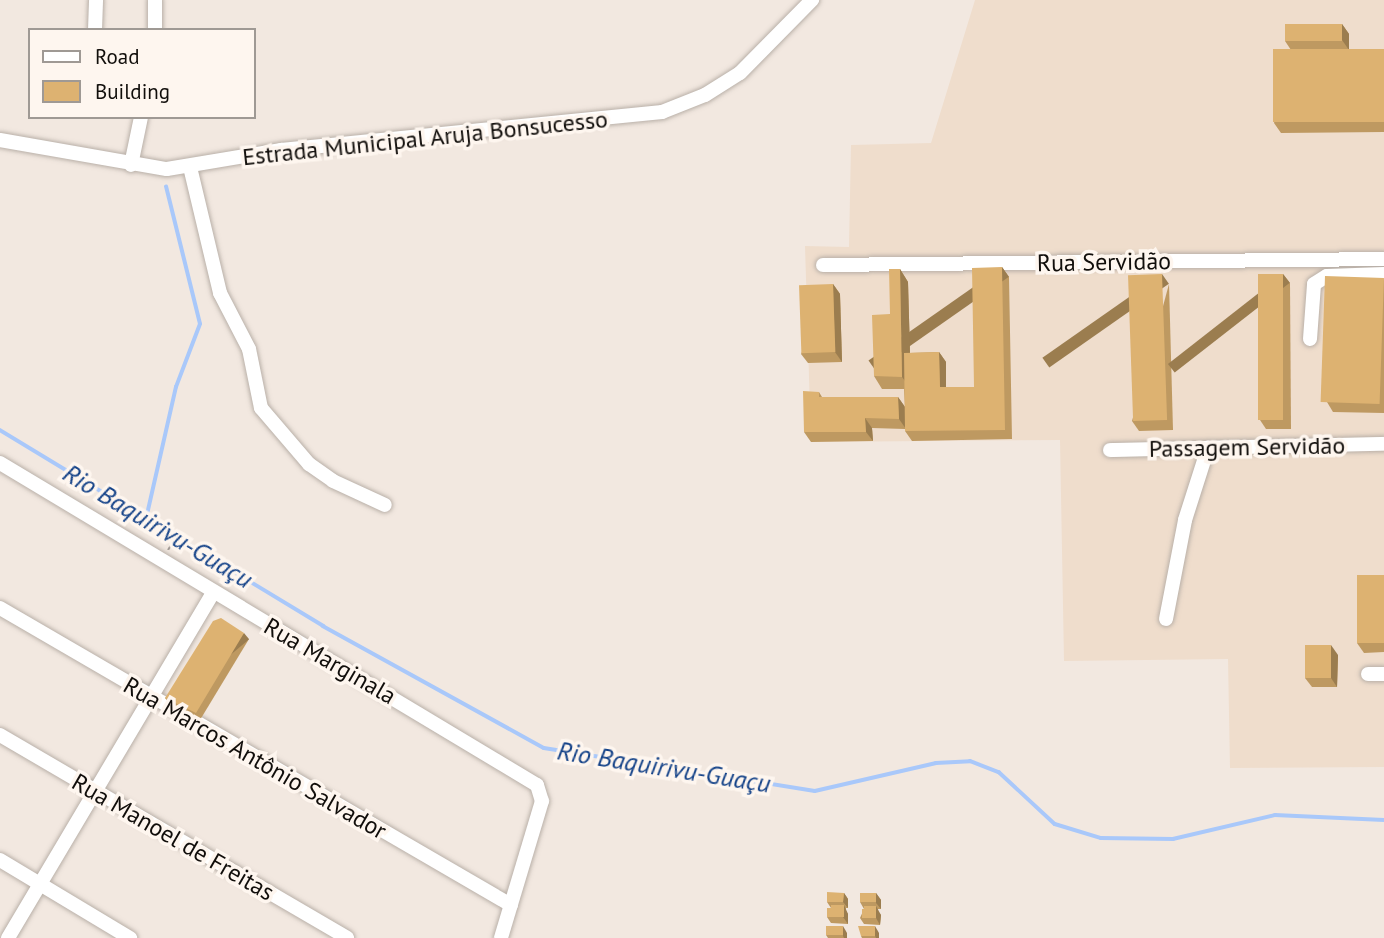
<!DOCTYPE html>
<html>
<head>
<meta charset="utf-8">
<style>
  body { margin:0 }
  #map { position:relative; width:1384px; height:938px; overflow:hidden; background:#f2e8e0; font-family:"PT Sans",sans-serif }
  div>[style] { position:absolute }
  .industrial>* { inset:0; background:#efddcc }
  .stream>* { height:3.5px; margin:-1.75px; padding:0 1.75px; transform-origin:1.75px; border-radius:1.75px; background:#a9c8fa }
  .path>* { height:2px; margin-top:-1px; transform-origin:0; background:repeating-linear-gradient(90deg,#a29a94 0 5px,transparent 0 8.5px) }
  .roads { filter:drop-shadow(0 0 2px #b9b0a8) drop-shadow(0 0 2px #b9b0a8) }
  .minor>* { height:14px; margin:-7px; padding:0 7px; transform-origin:7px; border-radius:7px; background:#fff }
  .wall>* { inset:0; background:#be9961 }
  .shaded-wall>* { inset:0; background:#9b7d4f; transform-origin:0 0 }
  .building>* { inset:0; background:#ddb271; transform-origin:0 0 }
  span { translate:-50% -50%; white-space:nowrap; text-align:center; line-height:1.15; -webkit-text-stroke:7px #fef6ef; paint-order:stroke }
  .street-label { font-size:24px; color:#110e0b }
  .water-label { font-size:26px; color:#144288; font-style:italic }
  .legend { position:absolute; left:28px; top:28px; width:228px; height:91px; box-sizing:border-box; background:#fef6ef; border:2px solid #9f9994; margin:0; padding:9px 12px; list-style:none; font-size:21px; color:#110e0b }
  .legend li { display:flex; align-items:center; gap:14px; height:35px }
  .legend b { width:35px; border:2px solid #9f9994 }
</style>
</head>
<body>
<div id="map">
  <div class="industrial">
    <i style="clip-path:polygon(975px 0,1384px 0,1384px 767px,1230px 768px,1228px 659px,1064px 661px,1060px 440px,811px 442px,805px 246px,849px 247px,851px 145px,931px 143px)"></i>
  </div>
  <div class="stream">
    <i style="left:0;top:430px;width:378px;rotate:31.2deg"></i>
    <i style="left:323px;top:626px;width:252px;rotate:28.9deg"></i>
    <i style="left:544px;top:748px;width:274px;rotate:9deg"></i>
    <i style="left:815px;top:791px;width:124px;rotate:-13deg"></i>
    <i style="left:936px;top:763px;width:34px;rotate:-3deg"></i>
    <i style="left:970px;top:761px;width:31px;rotate:21deg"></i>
    <i style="left:999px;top:772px;width:76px;rotate:42.9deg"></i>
    <i style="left:1055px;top:824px;width:48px;rotate:16.9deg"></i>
    <i style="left:1101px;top:838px;width:72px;rotate:0.8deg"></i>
    <i style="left:1173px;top:839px;width:105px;rotate:-13.2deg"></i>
    <i style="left:1275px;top:815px;width:109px;rotate:2.6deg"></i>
    <i style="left:146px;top:519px;width:135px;rotate:-77.2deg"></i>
    <i style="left:176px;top:387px;width:67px;rotate:-69.1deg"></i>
    <i style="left:200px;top:324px;width:141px;rotate:-103.9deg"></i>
  </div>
  <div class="path">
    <i style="left:168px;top:550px;width:13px;rotate:-58deg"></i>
  </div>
  <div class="roads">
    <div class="minor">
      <i style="left:95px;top:30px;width:30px;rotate:-88deg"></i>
      <i style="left:155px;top:30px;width:30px;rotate:-90deg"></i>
      <i style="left:0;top:140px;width:169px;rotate:9.9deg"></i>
      <i style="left:167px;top:169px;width:116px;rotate:-9.5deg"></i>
      <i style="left:281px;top:150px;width:383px;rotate:-5.7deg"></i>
      <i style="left:662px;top:112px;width:46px;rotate:-21.6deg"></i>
      <i style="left:705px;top:95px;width:41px;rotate:-32.2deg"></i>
      <i style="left:740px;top:73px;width:103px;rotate:-45.4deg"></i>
      <i style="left:131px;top:165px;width:49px;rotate:-78.2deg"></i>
      <i style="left:190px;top:167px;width:130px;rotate:76.6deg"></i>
      <i style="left:220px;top:293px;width:63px;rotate:62.6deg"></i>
      <i style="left:249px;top:349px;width:60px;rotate:78.5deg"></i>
      <i style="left:261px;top:408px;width:74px;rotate:49.4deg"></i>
      <i style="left:309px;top:464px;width:29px;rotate:35deg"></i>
      <i style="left:333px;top:481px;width:57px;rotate:24.8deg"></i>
      <i style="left:823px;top:265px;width:561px;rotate:-0.61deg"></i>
      <i style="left:1310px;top:339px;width:55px;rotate:-85.8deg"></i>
      <i style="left:1314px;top:284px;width:15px;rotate:-32deg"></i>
      <i style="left:1327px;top:276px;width:57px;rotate:-2deg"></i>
      <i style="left:1110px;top:450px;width:274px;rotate:-1.3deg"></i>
      <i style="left:0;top:463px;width:626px;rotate:30.95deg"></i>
      <i style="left:537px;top:785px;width:17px;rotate:73deg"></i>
      <i style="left:542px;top:801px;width:143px;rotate:106.7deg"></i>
      <i style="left:0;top:608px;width:591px;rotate:30.17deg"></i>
      <i style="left:1166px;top:619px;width:101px;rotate:-79.1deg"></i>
      <i style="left:1185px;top:520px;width:76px;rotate:-72.3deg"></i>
      <i style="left:1368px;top:674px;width:16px"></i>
      <i style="left:0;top:735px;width:402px;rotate:30.3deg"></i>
      <i style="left:0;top:860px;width:152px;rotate:31deg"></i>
      <i style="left:8px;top:938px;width:400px;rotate:-59.3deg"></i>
    </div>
  </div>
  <div class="wall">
    <i style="clip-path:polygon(1342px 24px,1349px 34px,1349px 49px,1384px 49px,1384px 132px,1281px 133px,1274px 123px,1291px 50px,1285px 41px)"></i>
    <i style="clip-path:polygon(1002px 267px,1009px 277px,1012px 439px,912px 441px,905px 431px,905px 429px,872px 428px,873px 441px,811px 442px,804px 432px,819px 392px,822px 397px,898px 397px,905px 407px,904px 389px,882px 389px,874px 376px,890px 314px,900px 269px,908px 282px,910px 353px,939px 352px,946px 362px,946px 387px,974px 387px)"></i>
    <i style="clip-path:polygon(1283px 274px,1290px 283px,1291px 429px,1266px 429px,1260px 420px)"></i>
    <i style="clip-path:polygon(1384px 278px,1384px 413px,1333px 412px,1327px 402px)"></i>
    <i style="clip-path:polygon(833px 284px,840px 294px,842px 362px,808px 363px,801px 354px)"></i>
    <i style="clip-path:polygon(1169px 284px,1173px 430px,1139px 431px,1132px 421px)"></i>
    <i style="clip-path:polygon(1384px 575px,1384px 652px,1364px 653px,1357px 643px)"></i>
    <i style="clip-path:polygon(249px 639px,200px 720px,170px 704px,165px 698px)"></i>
    <i style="clip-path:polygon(1338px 655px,1337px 687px,1312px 687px,1305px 678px)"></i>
    <i style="clip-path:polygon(844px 893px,848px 899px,848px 908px,846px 908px,846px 911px,848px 914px,848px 924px,831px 923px,827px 917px,831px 908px,827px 902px)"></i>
    <i style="clip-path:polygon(876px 893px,881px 900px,881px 909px,878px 909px,878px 912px,881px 915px,880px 925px,864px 924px,860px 918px,864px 909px,860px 902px)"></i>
    <i style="clip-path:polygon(847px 933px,847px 938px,828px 938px,826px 935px)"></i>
    <i style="clip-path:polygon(879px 933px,879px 938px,862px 938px,861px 936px)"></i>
  </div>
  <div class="shaded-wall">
    <i style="clip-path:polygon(1342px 24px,1349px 34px,1349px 50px,1342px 40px)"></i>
    <i style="left:1002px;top:267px;width:12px;height:163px;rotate:55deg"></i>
    <i style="clip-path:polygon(900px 269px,908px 282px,911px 389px,902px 377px)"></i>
    <i style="left:1162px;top:274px;width:12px;height:146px;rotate:55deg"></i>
    <i style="left:1283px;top:274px;width:11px;height:146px;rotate:52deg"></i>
    <i style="clip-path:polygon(833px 284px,840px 294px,842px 362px,835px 352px)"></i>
    <i style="clip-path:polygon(939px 352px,946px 362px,946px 397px,940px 387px)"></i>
    <i style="clip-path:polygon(898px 397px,905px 407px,906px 429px,899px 419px)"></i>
    <i style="clip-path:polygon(865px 418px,872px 428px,873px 441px,866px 432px)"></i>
    <i style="left:244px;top:633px;width:8px;height:93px;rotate:50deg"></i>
    <i style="clip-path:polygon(1331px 645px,1338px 655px,1337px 687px,1331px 678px)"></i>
    <i style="clip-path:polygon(844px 893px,848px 899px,848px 908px,843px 902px)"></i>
    <i style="clip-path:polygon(876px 893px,881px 900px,881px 909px,876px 903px)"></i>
    <i style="clip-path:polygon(844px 905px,848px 914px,848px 924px,843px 917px)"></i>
    <i style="clip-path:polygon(876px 906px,881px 915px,880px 925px,876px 918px)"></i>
    <i style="clip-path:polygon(843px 926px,847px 933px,847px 938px,844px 938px,843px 936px)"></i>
    <i style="clip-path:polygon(875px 926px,879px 933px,879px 938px,876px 938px,875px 936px)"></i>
  </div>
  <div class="building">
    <i style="left:1285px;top:24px;width:57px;height:17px"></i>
    <i style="left:1384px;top:49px;width:73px;height:111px;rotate:90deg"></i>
    <i style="clip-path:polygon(1002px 267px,1005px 430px,905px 431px,904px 353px,939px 352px,940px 387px,974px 387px,972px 268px)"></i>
    <i style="clip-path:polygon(889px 269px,900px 269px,902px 377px,874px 376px,872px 315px,890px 314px)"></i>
    <i style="left:1162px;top:274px;width:146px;height:34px;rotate:88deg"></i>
    <i style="left:1283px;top:274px;width:146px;height:25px;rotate:90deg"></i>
    <i style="left:1325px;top:276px;width:59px;height:126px;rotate:2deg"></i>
    <i style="left:833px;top:284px;width:68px;height:34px;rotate:88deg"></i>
    <i style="clip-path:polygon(803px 391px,819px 392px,819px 397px,898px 397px,899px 419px,865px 418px,866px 432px,804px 432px)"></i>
    <i style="left:1357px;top:575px;width:27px;height:68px"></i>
    <i style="clip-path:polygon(221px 618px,244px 633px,196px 713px,165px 698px,213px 621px)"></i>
    <i style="left:1305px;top:645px;width:26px;height:33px"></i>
    <i style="clip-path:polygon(827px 892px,844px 893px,843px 902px,827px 902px)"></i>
    <i style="left:860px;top:893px;width:16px;height:9px"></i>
    <i style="clip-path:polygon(831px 905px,844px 905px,844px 911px,844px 908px,831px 908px)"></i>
    <i style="clip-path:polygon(864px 906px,876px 906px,876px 912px,876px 909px,864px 909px)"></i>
    <i style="left:827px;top:908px;width:17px;height:9px"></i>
    <i style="left:862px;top:909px;width:14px;height:9px"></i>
    <i style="left:826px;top:926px;width:17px;height:9px"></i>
    <i style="clip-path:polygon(858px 926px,875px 926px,875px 936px,861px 936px)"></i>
  </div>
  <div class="street-label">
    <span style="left:425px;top:138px;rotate:-6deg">Estrada Municipal Aruja Bonsucesso</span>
    <span style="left:1104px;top:262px;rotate:-1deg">Rua Servidão</span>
    <span style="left:1247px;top:447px;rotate:-1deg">Passagem Servidão</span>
    <span style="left:330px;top:661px;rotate:30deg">Rua Marginala</span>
    <span style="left:255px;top:758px;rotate:30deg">Rua Marcos Antônio Salvador</span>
    <span style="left:173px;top:837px;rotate:30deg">Rua Manoel de Freitas</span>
  </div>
  <div class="water-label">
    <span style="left:158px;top:526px;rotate:31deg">Rio Baquirivu-Guaçu</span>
    <span style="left:664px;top:767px;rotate:9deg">Rio Baquirivu-Guaçu</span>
  </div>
  <ul class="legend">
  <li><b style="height:9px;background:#fff"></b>Road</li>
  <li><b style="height:19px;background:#ddb271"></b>Building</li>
  </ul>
</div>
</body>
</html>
